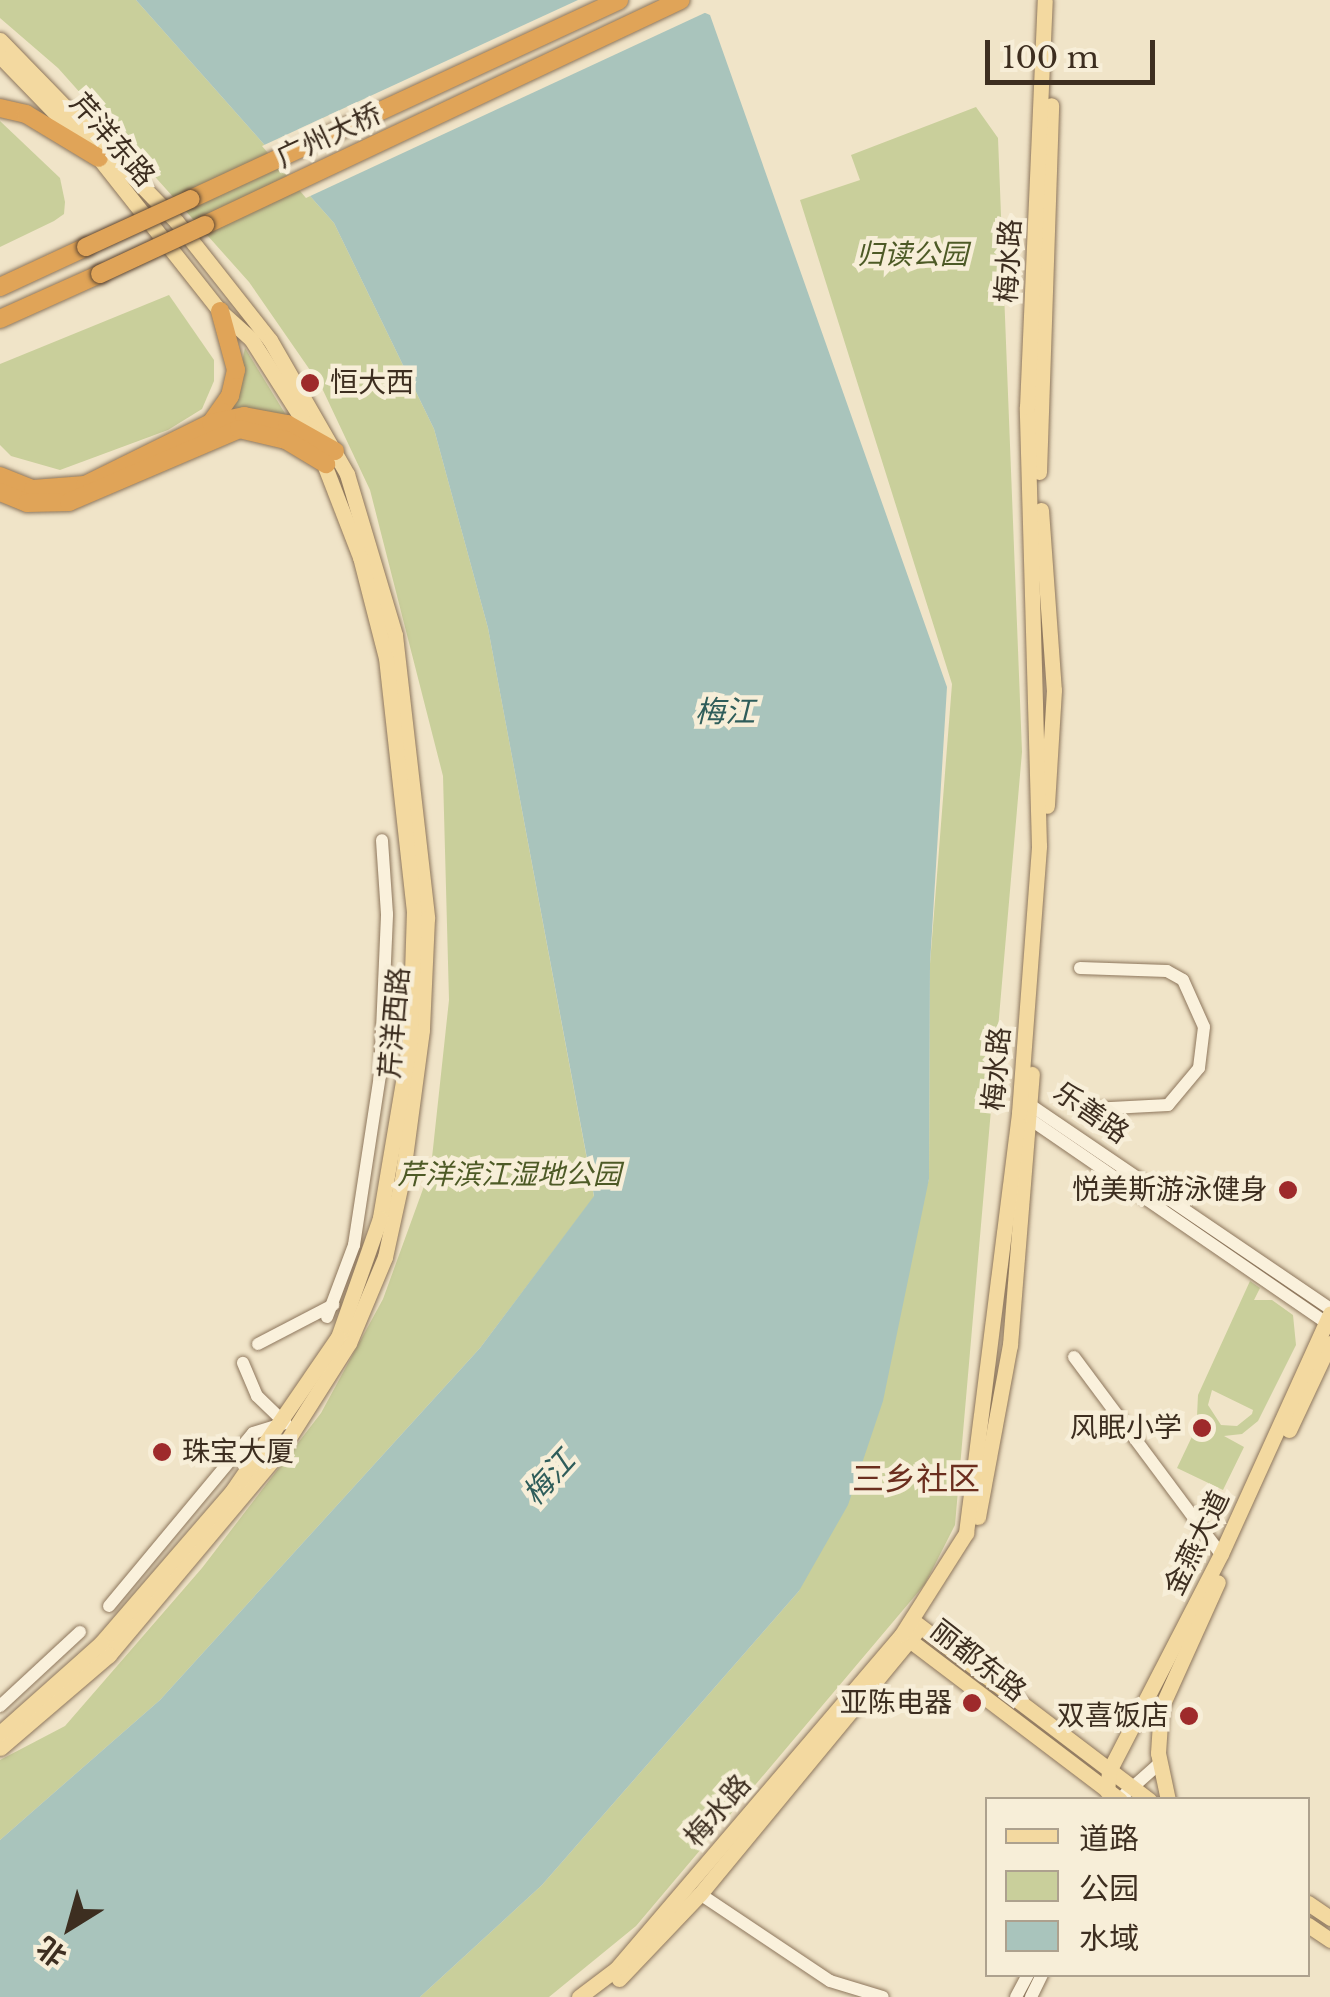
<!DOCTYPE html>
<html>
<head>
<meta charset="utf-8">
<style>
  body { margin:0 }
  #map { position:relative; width:1330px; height:1997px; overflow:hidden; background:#f0e4c8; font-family:"Libre Baskerville","Noto Sans SC",serif }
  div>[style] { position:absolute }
  .green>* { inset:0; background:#c9cf9b }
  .water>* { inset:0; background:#a9c4bc }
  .pier>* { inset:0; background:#f0e4c8 }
  .roads { filter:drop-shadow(0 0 2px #8d765c) drop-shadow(0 0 2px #8d765c) }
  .minor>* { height:12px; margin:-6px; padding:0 6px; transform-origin:6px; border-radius:6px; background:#faf1dc }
  .major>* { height:15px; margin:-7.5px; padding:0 7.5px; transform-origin:7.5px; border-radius:7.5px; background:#f3d9a0 }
  .highway>* { height:18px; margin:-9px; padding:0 9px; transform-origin:9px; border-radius:9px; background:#e0a458 }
  .bridges { filter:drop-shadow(0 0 2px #5b4430) drop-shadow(0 0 2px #5b4430) }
  .highway-bridge>* { height:18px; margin:-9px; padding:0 9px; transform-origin:9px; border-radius:9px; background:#e0a458 }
  .dots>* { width:28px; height:28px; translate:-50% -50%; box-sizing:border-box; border:5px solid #f7eed8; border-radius:50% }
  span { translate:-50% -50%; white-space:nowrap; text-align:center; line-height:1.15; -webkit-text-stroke:9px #f7eed8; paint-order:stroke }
  .street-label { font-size:28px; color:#3d2e20 }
  .park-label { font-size:28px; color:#4d5a26; font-style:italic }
  .poi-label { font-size:28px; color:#3d2e20 }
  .left { translate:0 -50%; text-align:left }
  .right { translate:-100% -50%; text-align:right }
  .water-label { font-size:30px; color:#2f5d5a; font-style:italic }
  .quarter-label { font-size:32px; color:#6b2e1e }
  .legend { position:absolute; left:985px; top:1797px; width:325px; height:180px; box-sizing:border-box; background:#f7eed8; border:2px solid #ada18e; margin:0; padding:12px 18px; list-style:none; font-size:30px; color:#3d2e20 }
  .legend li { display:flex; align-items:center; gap:20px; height:50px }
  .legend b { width:50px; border:2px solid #ada18e }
  .north { position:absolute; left:20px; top:1877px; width:100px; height:100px; -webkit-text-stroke:8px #f7eed8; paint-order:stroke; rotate:217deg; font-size:28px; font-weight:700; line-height:40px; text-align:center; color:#3d2e20 }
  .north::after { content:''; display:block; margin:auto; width:35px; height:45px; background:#3d2e20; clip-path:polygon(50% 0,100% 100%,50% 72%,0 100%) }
  .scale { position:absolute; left:985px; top:40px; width:170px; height:45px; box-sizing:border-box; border:5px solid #3d2e20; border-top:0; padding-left:12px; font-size:30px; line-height:35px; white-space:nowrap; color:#3d2e20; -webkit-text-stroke:8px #f7eed8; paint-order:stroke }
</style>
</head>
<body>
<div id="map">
  <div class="green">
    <i style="clip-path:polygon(0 0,136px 0,334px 223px,434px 429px,488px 628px,594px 1197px,480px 1348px,160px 1700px,0 1840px,0 1760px,65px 1726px,202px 1568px,321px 1413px,383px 1299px,431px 1167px,449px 1000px,443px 776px,370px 490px,321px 386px,249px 282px,58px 68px,0 18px)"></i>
    <i style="clip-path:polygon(976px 107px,998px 138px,1022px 752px,955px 1525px,925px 1584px,636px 1926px,549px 1997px,420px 1997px,542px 1885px,799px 1591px,929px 1179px,930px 964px,952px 684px,800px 200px,860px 180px,851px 155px)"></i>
    <i style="clip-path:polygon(0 121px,60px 178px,65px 202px,64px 214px,54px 221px,0 247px)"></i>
    <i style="clip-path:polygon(169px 295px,214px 360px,214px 381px,202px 409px,168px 430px,60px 470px,11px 456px,0 445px,0 364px)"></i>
    <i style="clip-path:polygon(245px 348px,286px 415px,232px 407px)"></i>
    <i style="clip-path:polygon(evenodd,1250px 1281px,1260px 1288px,1254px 1300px,1272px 1300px,1293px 1315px,1296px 1345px,1258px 1421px,1242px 1434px,1224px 1436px,1244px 1447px,1223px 1490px,1177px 1468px,1198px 1424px,1207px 1428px,1197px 1416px,1198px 1395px,1250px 1281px,1212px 1390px,1253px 1410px,1252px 1414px,1237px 1426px,1221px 1425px,1208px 1405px,1212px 1390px)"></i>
  </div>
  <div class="water">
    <i style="clip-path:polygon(136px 0,675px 0,710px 15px,947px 687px,930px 964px,929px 1179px,883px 1401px,848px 1505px,799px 1591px,542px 1885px,420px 1997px,0 1997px,0 1840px,160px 1700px,480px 1348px,594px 1196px,488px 628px,434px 429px,334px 223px)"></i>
  </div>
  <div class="pier">
    <i style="clip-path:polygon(578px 0,688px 0,711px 10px,306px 198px,262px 146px)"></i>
  </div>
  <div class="roads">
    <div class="minor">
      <i style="left:1080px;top:968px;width:87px;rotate:2deg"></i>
      <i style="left:1167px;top:971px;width:18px;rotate:29deg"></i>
      <i style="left:1183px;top:980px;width:51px;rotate:65.9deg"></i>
      <i style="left:1204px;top:1027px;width:41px;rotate:97deg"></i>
      <i style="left:1199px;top:1068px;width:48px;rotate:130deg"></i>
      <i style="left:1168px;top:1105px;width:76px;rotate:177deg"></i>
      <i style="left:1023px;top:1100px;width:371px;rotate:34.2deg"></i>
      <i style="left:1021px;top:1113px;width:371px;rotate:34.5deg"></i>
      <i style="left:327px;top:1317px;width:77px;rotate:-69.4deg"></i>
      <i style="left:354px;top:1245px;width:171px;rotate:-81.3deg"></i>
      <i style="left:380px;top:1076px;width:162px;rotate:-87.5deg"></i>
      <i style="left:387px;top:914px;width:74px;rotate:-93.9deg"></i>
      <i style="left:258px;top:1344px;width:85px;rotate:-27.5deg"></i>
      <i style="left:1074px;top:1357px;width:246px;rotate:53.3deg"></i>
      <i style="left:109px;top:1606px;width:225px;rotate:-50.2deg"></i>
      <i style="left:253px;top:1433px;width:34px;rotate:-17deg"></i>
      <i style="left:285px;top:1423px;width:39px;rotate:-136deg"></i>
      <i style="left:257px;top:1396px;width:36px;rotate:-113deg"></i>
      <i style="left:0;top:1706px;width:109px;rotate:-42.8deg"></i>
      <i style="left:1125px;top:1794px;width:47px;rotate:-41.5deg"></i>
      <i style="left:700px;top:1894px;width:156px;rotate:33.8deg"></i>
      <i style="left:830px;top:1981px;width:55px;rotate:16.8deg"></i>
      <i style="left:1016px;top:1997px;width:26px;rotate:-62deg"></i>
      <i style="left:1031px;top:1997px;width:25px;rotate:-64deg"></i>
    </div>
    <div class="major">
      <i style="left:0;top:40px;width:252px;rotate:45.8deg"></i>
      <i style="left:176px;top:221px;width:152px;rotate:51.7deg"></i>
      <i style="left:270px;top:340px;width:155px;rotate:60.1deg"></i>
      <i style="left:347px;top:474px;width:168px;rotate:73.4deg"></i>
      <i style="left:395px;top:635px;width:285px;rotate:83.5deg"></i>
      <i style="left:427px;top:918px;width:112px;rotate:92.6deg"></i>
      <i style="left:422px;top:1030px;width:150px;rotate:97.6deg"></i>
      <i style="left:402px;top:1179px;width:80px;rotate:102.3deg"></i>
      <i style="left:385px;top:1257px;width:93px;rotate:112.7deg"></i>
      <i style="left:349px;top:1343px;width:127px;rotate:122.4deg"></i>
      <i style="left:281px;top:1450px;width:268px;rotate:130deg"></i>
      <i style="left:109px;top:1655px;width:143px;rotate:139.5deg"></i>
      <i style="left:0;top:56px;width:142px;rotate:45.9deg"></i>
      <i style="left:99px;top:158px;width:195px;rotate:51.7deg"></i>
      <i style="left:220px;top:311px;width:42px;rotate:42.1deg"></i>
      <i style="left:251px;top:339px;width:117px;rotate:57.5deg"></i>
      <i style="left:314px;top:438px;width:128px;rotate:68.9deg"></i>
      <i style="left:360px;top:557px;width:104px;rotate:75.6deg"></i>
      <i style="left:386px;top:658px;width:254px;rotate:83.7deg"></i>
      <i style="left:414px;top:910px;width:130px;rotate:91.8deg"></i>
      <i style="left:410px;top:1040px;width:181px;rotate:99.6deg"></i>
      <i style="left:380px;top:1218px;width:126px;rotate:109.4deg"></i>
      <i style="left:338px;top:1337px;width:186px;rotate:124.5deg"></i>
      <i style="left:233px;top:1490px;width:202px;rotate:130.8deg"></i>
      <i style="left:101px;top:1643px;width:135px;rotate:138.3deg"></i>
      <i style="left:1039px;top:472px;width:367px;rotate:-88.1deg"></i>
      <i style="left:1041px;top:510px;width:180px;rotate:85.9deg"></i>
      <i style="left:1054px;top:690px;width:116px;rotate:93.5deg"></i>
      <i style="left:1289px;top:1430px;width:96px;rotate:-64.8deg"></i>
      <i style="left:978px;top:1517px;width:175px;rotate:-79.5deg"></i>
      <i style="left:1010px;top:1345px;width:272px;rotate:-85.4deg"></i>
      <i style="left:912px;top:1620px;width:298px;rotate:37.2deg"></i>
      <i style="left:904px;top:1636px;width:271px;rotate:37.2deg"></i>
      <i style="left:1107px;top:1791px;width:20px;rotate:-84deg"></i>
      <i style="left:1109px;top:1771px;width:244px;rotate:-62.7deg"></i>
      <i style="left:1221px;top:1554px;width:264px;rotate:-65.6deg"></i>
      <i style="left:1168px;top:1800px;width:48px;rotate:-102deg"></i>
      <i style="left:1158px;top:1753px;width:45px;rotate:-86.2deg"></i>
      <i style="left:1161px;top:1708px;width:138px;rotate:-65.7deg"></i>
      <i style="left:1308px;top:1903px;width:27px;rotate:34deg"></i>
      <i style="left:1308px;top:1925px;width:27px;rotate:34deg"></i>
      <i style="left:619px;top:1979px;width:117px;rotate:-46.4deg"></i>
      <i style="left:700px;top:1894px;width:340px;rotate:-50.5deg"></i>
      <i style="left:579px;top:1997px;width:46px;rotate:-37.1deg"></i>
      <i style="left:616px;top:1969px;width:440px;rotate:-49.5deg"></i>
      <i style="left:902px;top:1634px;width:120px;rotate:-57.6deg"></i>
      <i style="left:966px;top:1533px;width:423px;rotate:-82.8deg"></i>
      <i style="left:1019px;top:1113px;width:268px;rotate:-85.7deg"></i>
      <i style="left:1039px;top:846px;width:439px;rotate:-91.6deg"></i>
      <i style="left:1027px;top:407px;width:407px;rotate:-87.5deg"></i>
    </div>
    <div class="highway">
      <i style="left:0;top:108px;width:27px;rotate:13deg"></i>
      <i style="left:26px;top:114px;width:85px;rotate:31.1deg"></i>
      <i style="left:191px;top:199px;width:472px;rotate:-24.9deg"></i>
      <i style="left:205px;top:225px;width:526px;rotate:-25.3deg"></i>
      <i style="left:0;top:287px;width:95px;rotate:-24.9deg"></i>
      <i style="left:0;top:319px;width:110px;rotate:-24.2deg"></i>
      <i style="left:211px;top:423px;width:33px;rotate:-55deg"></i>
      <i style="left:230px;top:396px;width:27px;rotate:-77deg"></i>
      <i style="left:236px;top:370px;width:61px;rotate:-105.2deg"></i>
      <i style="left:0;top:476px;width:35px;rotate:22deg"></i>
      <i style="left:33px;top:489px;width:52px;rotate:-4.4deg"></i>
      <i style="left:85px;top:485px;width:140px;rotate:-26.2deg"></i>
      <i style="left:211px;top:423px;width:34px;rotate:-12deg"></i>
      <i style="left:244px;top:416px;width:44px;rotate:10.5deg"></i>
      <i style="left:287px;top:424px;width:55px;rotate:29.4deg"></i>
      <i style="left:0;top:492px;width:29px;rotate:22deg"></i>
      <i style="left:27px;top:503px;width:42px;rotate:-1.4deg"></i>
      <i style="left:69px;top:502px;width:185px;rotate:-23.2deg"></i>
      <i style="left:239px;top:429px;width:48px;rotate:13.2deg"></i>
      <i style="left:286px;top:440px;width:47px;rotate:31deg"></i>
    </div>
  </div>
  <div class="bridges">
    <div class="highway-bridge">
      <i style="left:86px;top:247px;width:115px;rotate:-24.6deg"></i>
      <i style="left:100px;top:274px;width:116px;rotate:-25deg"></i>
    </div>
  </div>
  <div class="dots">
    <i style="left:310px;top:383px;background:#9e2a2b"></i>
    <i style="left:1288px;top:1190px;background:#9e2a2b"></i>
    <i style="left:1202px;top:1428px;background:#9e2a2b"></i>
    <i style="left:162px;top:1452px;background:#9e2a2b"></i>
    <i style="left:972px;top:1703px;background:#9e2a2b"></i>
    <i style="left:1189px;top:1716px;background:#9e2a2b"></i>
  </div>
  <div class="street-label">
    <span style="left:329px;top:136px;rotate:-25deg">广州大桥</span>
    <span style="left:112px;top:140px;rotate:49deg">芹洋东路</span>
    <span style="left:1009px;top:261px;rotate:-87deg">梅水路</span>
    <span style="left:395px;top:1023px;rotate:-85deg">芹洋西路</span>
    <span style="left:997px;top:1069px;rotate:-85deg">梅水路</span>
    <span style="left:1091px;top:1113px;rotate:35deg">乐善路</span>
    <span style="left:1197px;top:1543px;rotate:-64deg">金燕大道</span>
    <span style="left:978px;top:1661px;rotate:38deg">丽都东路</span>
    <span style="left:718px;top:1811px;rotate:-49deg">梅水路</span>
  </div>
  <div class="park-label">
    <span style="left:912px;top:255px">归读公园</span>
    <span style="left:509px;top:1175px">芹洋滨江湿地公园</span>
  </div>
  <div class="poi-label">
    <span class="left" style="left:330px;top:383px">恒大西</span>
    <span class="right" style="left:1268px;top:1190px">悦美斯游泳健身</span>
    <span class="right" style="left:1182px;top:1428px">风眠小学</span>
    <span class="left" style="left:182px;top:1452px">珠宝大厦</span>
    <span class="right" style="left:952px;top:1703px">亚陈电器</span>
    <span class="right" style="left:1169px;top:1716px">双喜饭店</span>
  </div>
  <div class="water-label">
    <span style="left:725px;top:712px">梅江</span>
    <span style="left:549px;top:1478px;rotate:-48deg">梅江</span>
  </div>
  <div class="quarter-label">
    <span style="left:916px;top:1479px">三乡社区</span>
  </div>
  <ul class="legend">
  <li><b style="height:12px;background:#f3d9a0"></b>道路</li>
  <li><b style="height:28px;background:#c9cf9b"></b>公园</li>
  <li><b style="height:28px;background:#a9c4bc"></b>水域</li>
  </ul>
  <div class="north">北</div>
  <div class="scale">100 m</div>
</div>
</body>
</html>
